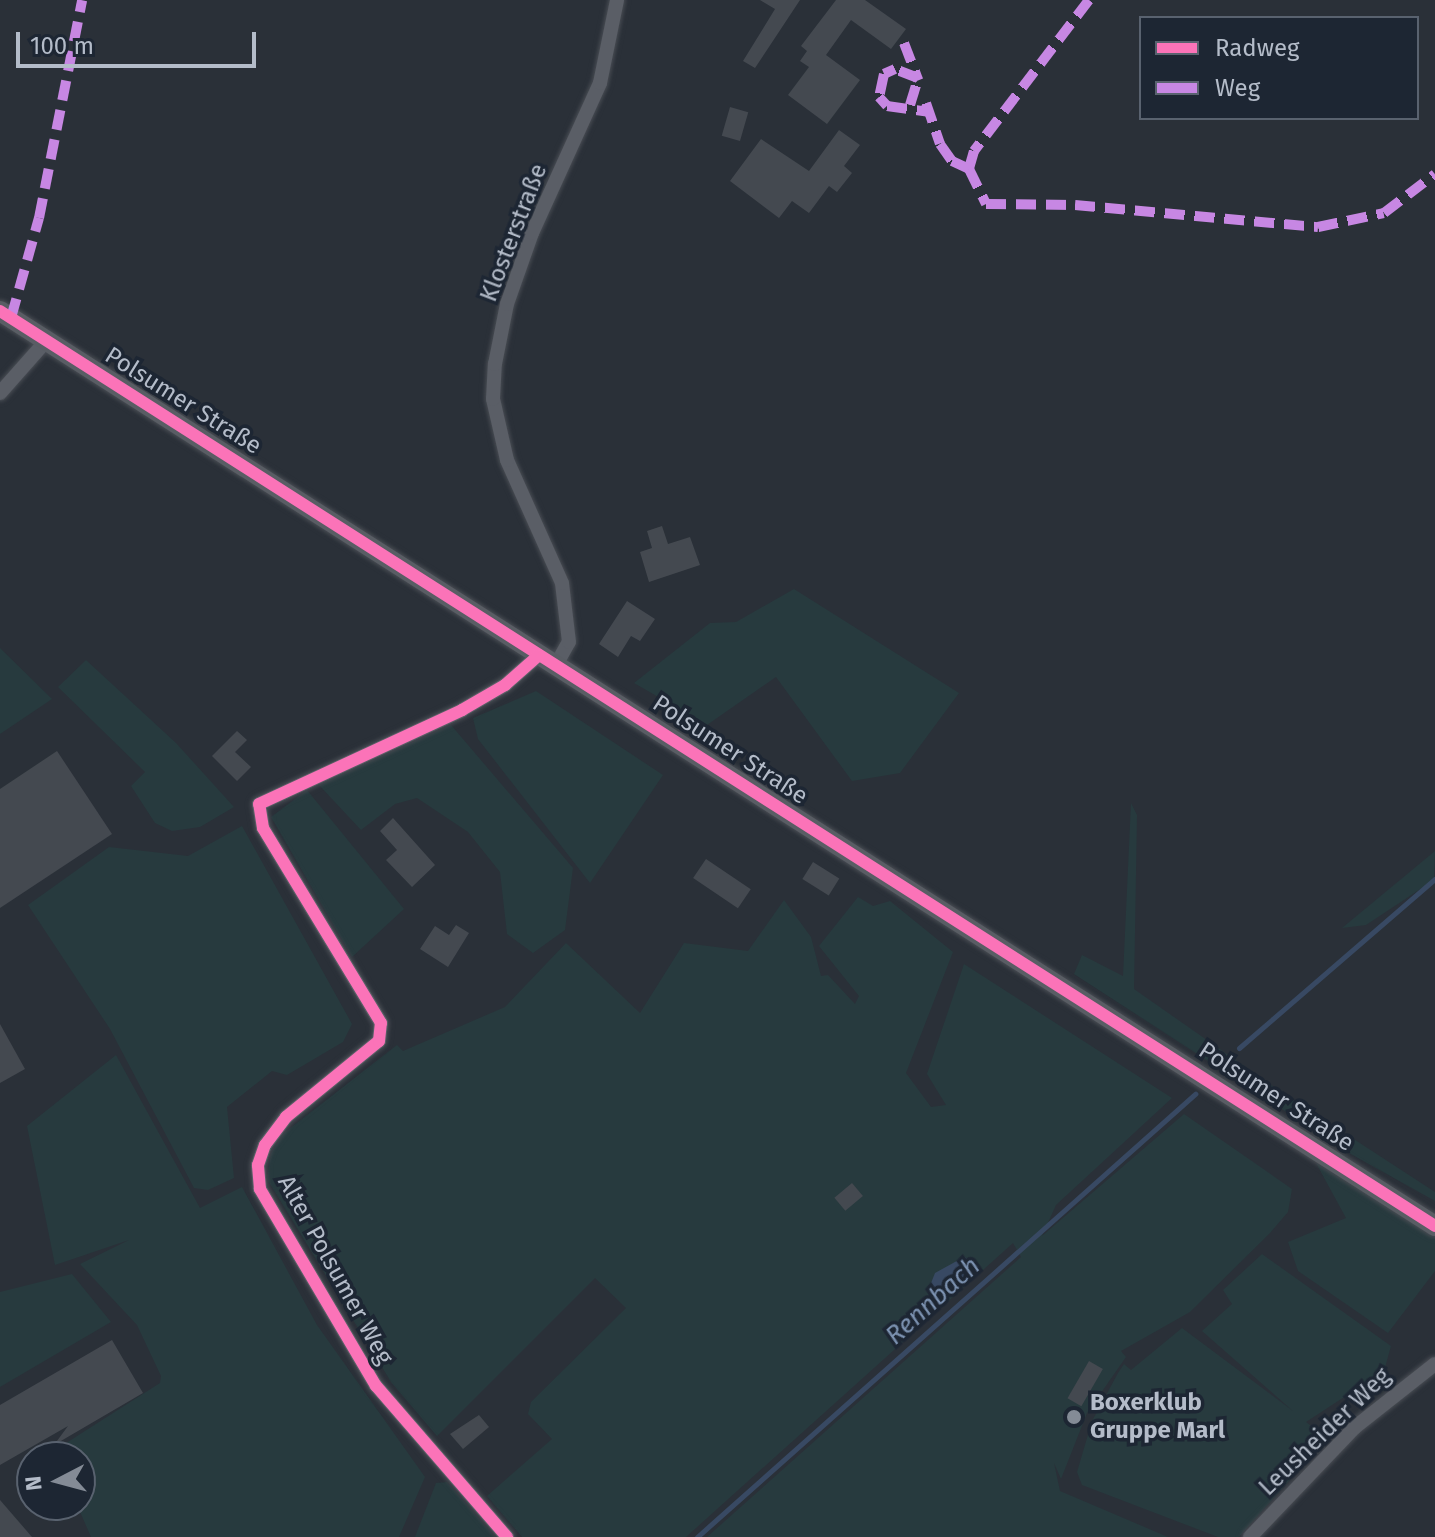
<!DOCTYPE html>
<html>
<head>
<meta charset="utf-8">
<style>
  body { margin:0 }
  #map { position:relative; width:1435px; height:1537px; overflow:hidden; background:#2a3038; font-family:"Fira Sans",sans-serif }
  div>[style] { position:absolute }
  .green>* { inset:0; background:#273a3e }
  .water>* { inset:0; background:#384963 }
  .stream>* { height:5px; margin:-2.5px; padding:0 2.5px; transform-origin:2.5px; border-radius:2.5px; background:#384963 }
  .building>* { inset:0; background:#444950; transform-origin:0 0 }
  .roads { filter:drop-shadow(0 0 2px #484c53) drop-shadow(0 0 2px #484c53) }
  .street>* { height:14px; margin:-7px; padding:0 7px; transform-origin:7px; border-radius:7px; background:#5a5e66 }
  .secondary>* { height:20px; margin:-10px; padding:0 10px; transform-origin:10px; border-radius:10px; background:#595d64 }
  .quiet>* { height:10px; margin-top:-5px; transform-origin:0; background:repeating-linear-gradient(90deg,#c787e3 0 20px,transparent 0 30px) }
  .cycleway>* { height:12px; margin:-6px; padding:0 6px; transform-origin:6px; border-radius:6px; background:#fb73b8 }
  .dots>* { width:22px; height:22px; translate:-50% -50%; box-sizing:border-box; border:4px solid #1d2633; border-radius:50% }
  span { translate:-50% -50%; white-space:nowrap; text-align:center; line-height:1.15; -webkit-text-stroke:7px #1d2633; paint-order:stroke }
  .street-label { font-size:24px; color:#b4bcc9 }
  .poi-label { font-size:24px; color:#b4bcc9; font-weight:700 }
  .left { translate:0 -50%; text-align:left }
  .water-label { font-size:26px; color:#7c92b1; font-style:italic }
  .legend { position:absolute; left:1139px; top:16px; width:280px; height:104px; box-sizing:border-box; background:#1d2633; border:2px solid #59626f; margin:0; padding:10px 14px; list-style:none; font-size:24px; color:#b4bcc9 }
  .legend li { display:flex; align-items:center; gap:16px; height:40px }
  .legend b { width:40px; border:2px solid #59626f }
  .north { position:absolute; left:16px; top:1441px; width:80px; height:80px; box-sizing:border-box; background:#1d2633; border:2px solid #59626f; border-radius:50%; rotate:264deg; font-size:22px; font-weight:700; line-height:32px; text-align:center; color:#b4bcc9 }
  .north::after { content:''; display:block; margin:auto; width:28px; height:36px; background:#848b96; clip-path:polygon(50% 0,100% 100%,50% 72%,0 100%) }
  .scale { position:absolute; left:16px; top:32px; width:240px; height:36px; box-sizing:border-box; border:4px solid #b4bcc9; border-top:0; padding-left:10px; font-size:24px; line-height:28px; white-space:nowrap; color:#b4bcc9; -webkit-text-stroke:6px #1d2633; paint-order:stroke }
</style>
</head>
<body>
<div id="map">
  <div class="green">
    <i style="clip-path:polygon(794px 589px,959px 693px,900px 773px,852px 781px,776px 677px,707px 725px,634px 683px,710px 623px,736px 622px)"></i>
    <i style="clip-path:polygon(0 648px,52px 699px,0 734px)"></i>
    <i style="clip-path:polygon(86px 660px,176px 743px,234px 807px,200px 827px,172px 831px,155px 823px,131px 786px,145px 772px,58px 687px)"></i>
    <i style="clip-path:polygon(536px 691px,663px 775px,590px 883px,478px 739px,473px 718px)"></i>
    <i style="clip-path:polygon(451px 725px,573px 868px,565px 930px,533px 953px,507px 934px,500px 872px,468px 832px,417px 798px,395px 804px,361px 830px,318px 784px)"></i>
    <i style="clip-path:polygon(307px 790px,404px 909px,352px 957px,271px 817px)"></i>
    <i style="clip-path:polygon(1131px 803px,1137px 815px,1134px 989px,1304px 1108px,1302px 1122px,1074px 974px,1082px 955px,1123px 976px)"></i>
    <i style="clip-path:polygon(242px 826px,352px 1024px,343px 1042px,287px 1075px,272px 1071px,227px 1107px,234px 1178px,208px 1190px,194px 1188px,110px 1029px,28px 905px,109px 847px,188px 856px)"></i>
    <i style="clip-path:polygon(1435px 851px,1434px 880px,1366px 925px,1342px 928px)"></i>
    <i style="clip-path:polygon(858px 897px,873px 906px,890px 901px,953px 952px,906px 1073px,931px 1107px,946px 1105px,927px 1074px,964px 964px,1172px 1098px,1056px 1205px,1042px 1236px,1184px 1114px,1292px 1189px,1288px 1212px,1270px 1233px,1190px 1312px,1121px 1351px,1126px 1357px,1087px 1413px,1061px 1479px,1054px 1463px,1060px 1491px,1168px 1537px,707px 1537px,1021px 1257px,1013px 1243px,686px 1537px,522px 1537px,487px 1496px,552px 1439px,528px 1414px,531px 1402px,626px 1308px,595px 1278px,437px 1436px,391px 1382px,267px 1179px,271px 1153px,284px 1133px,397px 1045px,403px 1051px,505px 1007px,566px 943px,640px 1013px,684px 943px,748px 951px,784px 900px,811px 937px,821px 976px,828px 975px,855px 1004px,859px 996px,819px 946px)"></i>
    <i style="clip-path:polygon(116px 1055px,200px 1208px,242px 1187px,317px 1325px,425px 1477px,399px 1537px,91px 1537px,77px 1505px,80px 1457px,49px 1454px,160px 1383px,161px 1376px,137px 1325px,80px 1264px,129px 1240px,55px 1265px,27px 1126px)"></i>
    <i style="clip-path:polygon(1331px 1133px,1346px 1134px,1435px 1192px,1435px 1201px,1324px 1139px)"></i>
    <i style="clip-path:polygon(1316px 1163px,1435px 1237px,1435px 1271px,1388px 1333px,1298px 1271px,1288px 1242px,1346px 1218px)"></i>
    <i style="clip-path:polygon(1262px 1254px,1391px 1346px,1384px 1371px,1306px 1422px,1327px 1438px,1239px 1537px,1218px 1537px,1082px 1485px,1077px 1472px,1092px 1421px,1118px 1373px,1124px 1364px,1131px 1370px,1182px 1328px,1293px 1411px,1202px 1331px,1232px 1304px,1223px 1290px)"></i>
    <i style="clip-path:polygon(72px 1274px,111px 1322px,0 1387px,0 1292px)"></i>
    <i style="clip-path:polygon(447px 1482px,495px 1537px,415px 1537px,436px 1483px)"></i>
  </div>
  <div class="water">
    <i style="clip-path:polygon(964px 1257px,974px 1262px,970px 1277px,947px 1293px,929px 1288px,935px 1273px)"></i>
  </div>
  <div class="stream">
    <i style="left:1239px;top:1048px;width:259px;rotate:-40.8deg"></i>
    <i style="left:697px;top:1537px;width:667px;rotate:-41.65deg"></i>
  </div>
  <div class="building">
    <i style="clip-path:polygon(760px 0,800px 0,755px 68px,743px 61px,775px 9px)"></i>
    <i style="clip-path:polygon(836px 0,865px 0,906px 29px,891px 49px,851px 20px,826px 55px,860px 80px,827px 124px,788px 95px,809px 67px,800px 61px,807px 51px,801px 46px)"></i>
    <i style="left:730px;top:107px;width:19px;height:30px;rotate:16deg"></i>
    <i style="clip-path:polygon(839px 130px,860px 145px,844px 166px,852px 173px,837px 192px,829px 186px,809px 213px,792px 201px,779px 218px,730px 181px,761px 139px,809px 171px)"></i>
    <i style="clip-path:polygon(662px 526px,668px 544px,690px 537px,700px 565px,649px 582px,640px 552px,652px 548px,647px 531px)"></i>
    <i style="clip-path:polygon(627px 601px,655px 619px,640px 641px,631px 636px,618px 657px,599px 644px)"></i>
    <i style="clip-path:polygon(237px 731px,247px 740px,235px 752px,251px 767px,237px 781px,212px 756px)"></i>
    <i style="clip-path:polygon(57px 751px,112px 834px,0 908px,0 789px)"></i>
    <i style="clip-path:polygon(393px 818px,435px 865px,412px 887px,386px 860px,397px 850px,380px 831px)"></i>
    <i style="left:706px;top:859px;width:54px;height:23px;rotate:34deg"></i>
    <i style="left:813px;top:862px;width:31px;height:20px;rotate:32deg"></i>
    <i style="clip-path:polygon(456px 925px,469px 933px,448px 967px,420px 949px,435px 926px,449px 935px)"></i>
    <i style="clip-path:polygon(0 1024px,25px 1069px,0 1083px)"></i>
    <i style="left:852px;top:1183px;width:17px;height:23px;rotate:50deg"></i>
    <i style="clip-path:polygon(112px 1340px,143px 1393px,54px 1445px,68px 1426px,0 1465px,0 1405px)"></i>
    <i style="left:1089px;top:1361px;width:16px;height:43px;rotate:30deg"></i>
    <i style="clip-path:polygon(479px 1415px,489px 1427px,463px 1449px,450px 1434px)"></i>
    <i style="clip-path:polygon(0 1500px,32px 1537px,0 1537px)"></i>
  </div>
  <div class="roads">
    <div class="street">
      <i style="left:0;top:393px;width:69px;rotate:-48.5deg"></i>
      <i style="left:556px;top:665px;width:26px;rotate:-61deg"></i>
      <i style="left:569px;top:642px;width:59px;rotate:-96.8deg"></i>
      <i style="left:562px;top:583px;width:135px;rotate:-114.1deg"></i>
      <i style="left:507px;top:460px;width:63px;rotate:-102.9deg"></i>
      <i style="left:493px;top:399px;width:35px;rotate:-87deg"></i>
      <i style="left:495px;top:364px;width:61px;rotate:-78.7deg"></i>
      <i style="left:507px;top:304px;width:75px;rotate:-70.6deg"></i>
      <i style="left:532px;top:233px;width:165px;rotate:-65.6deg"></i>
      <i style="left:600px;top:83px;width:85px;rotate:-78.4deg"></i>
      <i style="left:507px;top:1537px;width:200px;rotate:-130.9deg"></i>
      <i style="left:376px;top:1386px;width:229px;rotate:-120.5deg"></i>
      <i style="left:260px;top:1189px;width:24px;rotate:-95deg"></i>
      <i style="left:258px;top:1165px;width:21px;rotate:-71deg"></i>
      <i style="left:265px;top:1145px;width:35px;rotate:-53deg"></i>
      <i style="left:286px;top:1117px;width:120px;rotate:-39.3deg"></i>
      <i style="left:379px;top:1041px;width:18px;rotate:-84deg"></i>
      <i style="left:381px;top:1023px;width:228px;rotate:-121.2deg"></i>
      <i style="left:263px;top:828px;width:24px;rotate:-99deg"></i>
      <i style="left:259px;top:804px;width:224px;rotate:-24.8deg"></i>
      <i style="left:462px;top:710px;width:50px;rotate:-30.2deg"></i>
      <i style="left:505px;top:685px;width:45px;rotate:-41.4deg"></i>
      <i style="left:1250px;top:1537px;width:151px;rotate:-46.3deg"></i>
      <i style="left:1354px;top:1428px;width:103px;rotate:-38.3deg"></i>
    </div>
    <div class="secondary">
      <i style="left:0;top:311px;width:1702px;rotate:32.52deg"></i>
    </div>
  </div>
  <div class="quiet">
    <i style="left:1089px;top:0;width:190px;rotate:127.3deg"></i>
    <i style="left:974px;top:151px;width:19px;rotate:106deg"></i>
    <i style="left:969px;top:169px;width:39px;rotate:64deg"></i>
    <i style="left:986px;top:204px;width:89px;rotate:0.6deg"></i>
    <i style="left:1075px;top:205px;width:244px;rotate:5.2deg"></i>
    <i style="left:1318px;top:227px;width:67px;rotate:-12deg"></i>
    <i style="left:1384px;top:213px;width:64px;rotate:-37.4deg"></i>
    <i style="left:904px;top:43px;width:40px;rotate:69deg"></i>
    <i style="left:926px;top:103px;width:43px;rotate:71.1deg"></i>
    <i style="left:940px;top:144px;width:21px;rotate:55deg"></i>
    <i style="left:952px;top:161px;width:19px;rotate:25deg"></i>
    <i style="left:910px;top:105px;width:28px;rotate:-73deg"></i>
    <i style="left:918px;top:78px;width:25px;rotate:-159deg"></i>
    <i style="left:895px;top:69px;width:12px;rotate:156deg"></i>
    <i style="left:884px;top:74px;width:24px;rotate:102deg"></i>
    <i style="left:879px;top:97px;width:12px;rotate:48deg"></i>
    <i style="left:887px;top:106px;width:42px;rotate:8.1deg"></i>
    <i style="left:11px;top:318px;width:104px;rotate:-74.4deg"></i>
    <i style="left:39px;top:218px;width:222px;rotate:-78.8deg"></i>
  </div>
  <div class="cycleway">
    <i style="left:0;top:311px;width:1702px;rotate:32.52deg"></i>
    <i style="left:507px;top:1537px;width:200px;rotate:-130.9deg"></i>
    <i style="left:376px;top:1386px;width:229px;rotate:-120.5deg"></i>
    <i style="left:260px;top:1189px;width:24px;rotate:-95deg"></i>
    <i style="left:258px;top:1165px;width:21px;rotate:-71deg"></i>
    <i style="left:265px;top:1145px;width:35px;rotate:-53deg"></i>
    <i style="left:286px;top:1117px;width:120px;rotate:-39.3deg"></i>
    <i style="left:379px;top:1041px;width:18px;rotate:-84deg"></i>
    <i style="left:381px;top:1023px;width:228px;rotate:-121.2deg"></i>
    <i style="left:263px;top:828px;width:24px;rotate:-99deg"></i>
    <i style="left:259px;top:804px;width:224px;rotate:-24.8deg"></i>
    <i style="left:462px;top:710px;width:50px;rotate:-30.2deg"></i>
    <i style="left:505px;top:685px;width:45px;rotate:-41.4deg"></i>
  </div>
  <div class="dots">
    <i style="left:1074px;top:1417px;background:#848b96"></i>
  </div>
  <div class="street-label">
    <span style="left:514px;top:233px;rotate:-69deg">Klosterstraße</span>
    <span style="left:183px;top:401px;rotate:32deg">Polsumer Straße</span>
    <span style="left:730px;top:750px;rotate:33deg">Polsumer Straße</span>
    <span style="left:1276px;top:1097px;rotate:33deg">Polsumer Straße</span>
    <span style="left:335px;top:1270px;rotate:61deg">Alter Polsumer Weg</span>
    <span style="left:1325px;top:1432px;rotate:-44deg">Leusheider Weg</span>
  </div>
  <div class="poi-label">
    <span class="left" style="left:1090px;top:1417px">Boxerklub<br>Gruppe Marl</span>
  </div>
  <div class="water-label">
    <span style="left:933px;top:1301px;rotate:-42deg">Rennbach</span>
  </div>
  <ul class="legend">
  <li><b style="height:10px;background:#fb73b8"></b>Radweg</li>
  <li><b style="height:10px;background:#c787e3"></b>Weg</li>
  </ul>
  <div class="north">N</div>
  <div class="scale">100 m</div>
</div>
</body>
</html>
